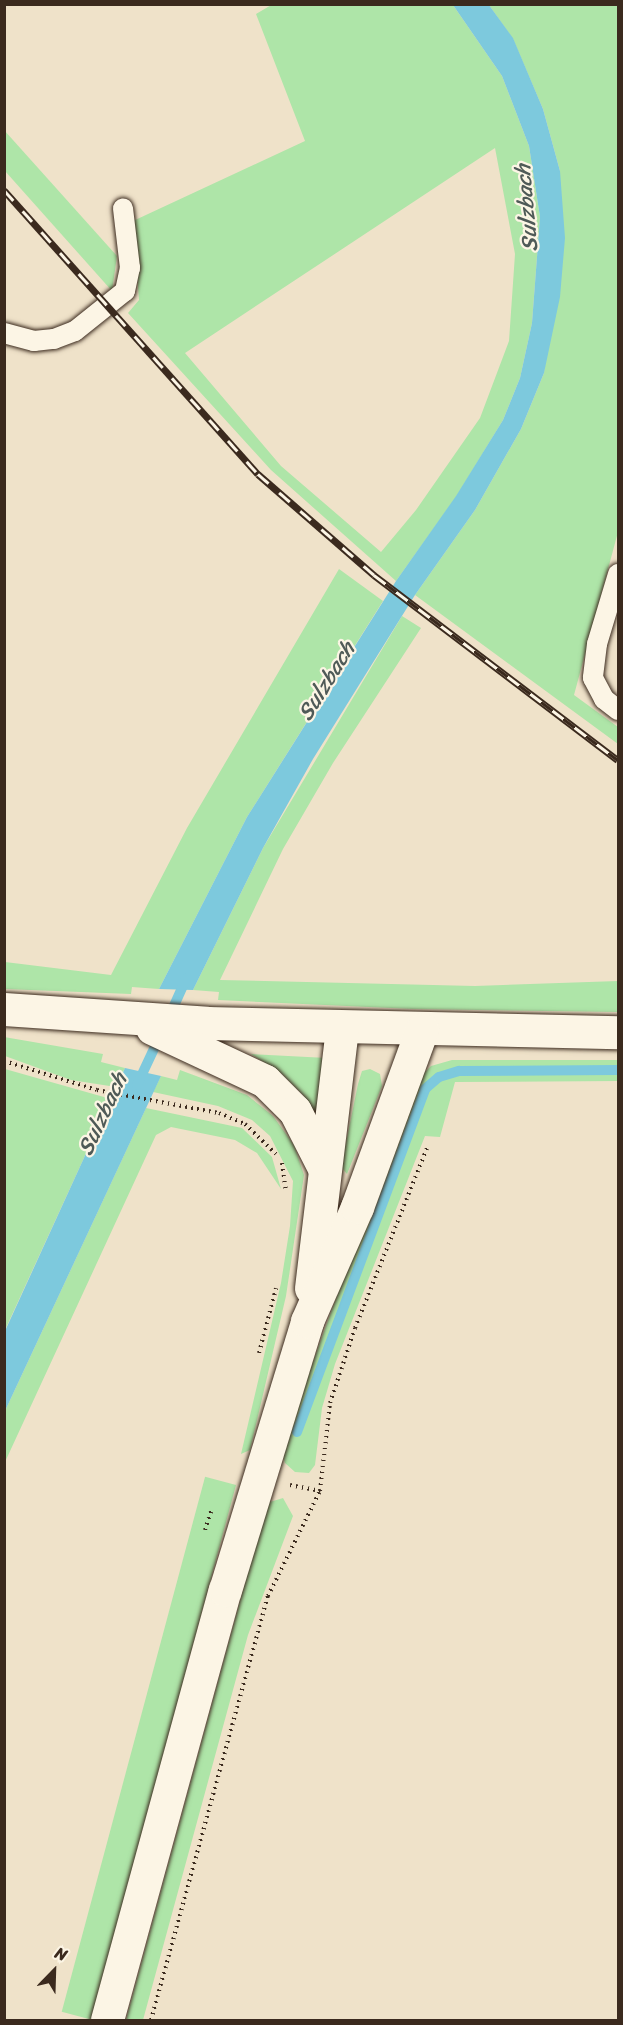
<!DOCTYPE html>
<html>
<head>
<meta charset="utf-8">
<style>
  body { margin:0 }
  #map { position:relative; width:623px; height:2025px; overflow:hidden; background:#efe2c9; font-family:Sriracha,sans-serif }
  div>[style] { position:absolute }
  .green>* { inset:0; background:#aee5a8; transform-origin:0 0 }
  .water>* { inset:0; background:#7dc9dd }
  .stream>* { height:10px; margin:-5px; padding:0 5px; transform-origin:5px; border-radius:5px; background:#7dc9dd }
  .path>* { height:4px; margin-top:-2px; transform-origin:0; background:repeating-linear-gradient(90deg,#3b2a1e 0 1.5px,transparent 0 6px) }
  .roads { filter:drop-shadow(0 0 2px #3b2a1e) drop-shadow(0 0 2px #3b2a1e) }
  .service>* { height:20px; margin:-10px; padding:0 10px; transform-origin:10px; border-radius:10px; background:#fcf5e5 }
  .tertiary>* { height:33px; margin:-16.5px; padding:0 16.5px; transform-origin:16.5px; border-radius:16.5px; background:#fcf5e5 }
  .rail>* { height:7px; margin-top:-3.5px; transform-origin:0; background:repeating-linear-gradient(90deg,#fcf5e5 0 14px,#3b2a1e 0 28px); box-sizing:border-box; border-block:2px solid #3b2a1e }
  span { translate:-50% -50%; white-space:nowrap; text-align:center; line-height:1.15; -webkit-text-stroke:4.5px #fcf5e5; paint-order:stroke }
  .water-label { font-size:22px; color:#4f5a57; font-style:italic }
  .frame { position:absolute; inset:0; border:6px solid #3b2a1e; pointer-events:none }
  .north { position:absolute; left:24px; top:1941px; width:60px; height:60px; -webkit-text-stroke:4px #fcf5e5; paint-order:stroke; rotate:23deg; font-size:16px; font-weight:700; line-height:24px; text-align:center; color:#3b2a1e }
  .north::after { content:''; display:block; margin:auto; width:21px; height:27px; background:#3b2a1e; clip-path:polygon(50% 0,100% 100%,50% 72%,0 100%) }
</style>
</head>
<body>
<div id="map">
  <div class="green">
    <i style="clip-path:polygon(evenodd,273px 4px,453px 5px,502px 76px,529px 146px,540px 217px,532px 323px,520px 378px,503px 420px,456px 497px,396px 581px,271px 470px,128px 313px,139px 300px,133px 221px,305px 141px,256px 14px,273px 4px,495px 148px,515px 254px,509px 341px,480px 418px,416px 510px,381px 552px,281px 466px,185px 353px,495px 148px)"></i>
    <i style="clip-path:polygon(489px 5px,618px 5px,618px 532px,574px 695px,618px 727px,618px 744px,415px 595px,475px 510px,521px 429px,544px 373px,560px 171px,543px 109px,513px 39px)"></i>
    <i style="clip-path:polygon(4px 130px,117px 256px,112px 291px,5px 171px)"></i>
    <i style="clip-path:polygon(339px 569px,383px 601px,247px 817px,159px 989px,132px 987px,131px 994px,5px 989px,5px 962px,111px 975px,187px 828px)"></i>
    <i style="clip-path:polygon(402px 616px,421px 628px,333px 763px,283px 849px,220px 980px,475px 986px,618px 981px,618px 1012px,412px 1009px,218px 1000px,219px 992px,193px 990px,263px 848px)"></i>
    <i style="clip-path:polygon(4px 1037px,103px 1054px,101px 1062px,125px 1068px,116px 1087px,71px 1080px,5px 1056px)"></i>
    <i style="clip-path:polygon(251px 1054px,327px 1058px,319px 1122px,304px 1096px,281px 1073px)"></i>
    <i style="clip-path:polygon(452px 1060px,618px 1060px,618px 1081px,455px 1082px,440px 1137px,425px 1136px,335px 1364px,322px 1408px,315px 1465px,309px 1473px,295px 1472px,285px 1463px,282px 1454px,291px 1422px,415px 1082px,431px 1066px)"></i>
    <i style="clip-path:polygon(5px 1069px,111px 1099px,5px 1330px,4px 1069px)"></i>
    <i style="clip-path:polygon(370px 1069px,380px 1074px,382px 1086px,347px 1174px,341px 1167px,358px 1084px,362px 1071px)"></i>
    <i style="clip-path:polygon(180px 1070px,247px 1095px,273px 1116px,294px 1145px,304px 1175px,286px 1296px,250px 1450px,241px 1454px,281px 1283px,290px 1226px,293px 1181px,270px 1136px,252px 1120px,218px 1106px,153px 1092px,161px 1076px,177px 1080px)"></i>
    <i style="clip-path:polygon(146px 1108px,242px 1128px,272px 1157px,281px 1189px,257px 1153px,235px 1140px,171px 1127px,156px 1135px,5px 1462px,5px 1411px)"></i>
    <i style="left:236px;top:1485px;width:554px;height:32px;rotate:105deg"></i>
    <i style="clip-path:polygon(283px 1498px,293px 1516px,248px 1635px,143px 2020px,126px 2020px,264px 1513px,270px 1502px)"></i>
  </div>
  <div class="water">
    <i style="clip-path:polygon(453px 5px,489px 5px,513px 38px,543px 109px,560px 171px,565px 238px,560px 297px,544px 373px,521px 429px,475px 510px,415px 595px,313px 759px,263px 848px,193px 990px,159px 989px,247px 817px,396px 581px,456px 496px,503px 420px,520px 378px,532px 323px,540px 217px,529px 146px,502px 76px)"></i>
    <i style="clip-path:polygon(125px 1068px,161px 1076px,5px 1411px,5px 1331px)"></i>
  </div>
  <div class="stream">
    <i style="left:169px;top:1017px;width:42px;rotate:-65.9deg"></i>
    <i style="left:137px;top:1085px;width:54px;rotate:-64.9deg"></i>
    <i style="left:297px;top:1432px;width:366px;rotate:-69.5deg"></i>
    <i style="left:425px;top:1089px;width:18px;rotate:-41deg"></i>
    <i style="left:439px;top:1077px;width:21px;rotate:-17deg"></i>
    <i style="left:459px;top:1071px;width:159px;rotate:-0.4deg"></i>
  </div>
  <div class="path">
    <i style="left:4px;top:1061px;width:97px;rotate:17.3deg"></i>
    <i style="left:97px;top:1090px;width:124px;rotate:10.7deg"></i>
    <i style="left:219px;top:1113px;width:28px;rotate:23deg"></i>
    <i style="left:245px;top:1124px;width:43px;rotate:44.1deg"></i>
    <i style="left:282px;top:1163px;width:28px;rotate:82deg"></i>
    <i style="left:259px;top:1353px;width:67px;rotate:-75.3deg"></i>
    <i style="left:290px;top:1485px;width:31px;rotate:11deg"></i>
    <i style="left:205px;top:1530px;width:20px;rotate:-72deg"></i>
    <i style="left:151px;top:2020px;width:440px;rotate:-74.6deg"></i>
    <i style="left:268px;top:1596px;width:117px;rotate:-63.7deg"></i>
    <i style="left:320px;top:1491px;width:89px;rotate:-83.5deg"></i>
    <i style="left:330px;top:1403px;width:79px;rotate:-71.6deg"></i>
    <i style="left:355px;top:1328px;width:194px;rotate:-68.2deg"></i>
  </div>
  <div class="roads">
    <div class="service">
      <i style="left:4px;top:333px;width:31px;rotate:15deg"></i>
      <i style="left:34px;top:341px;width:20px;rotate:-6deg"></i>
      <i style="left:54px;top:339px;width:22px;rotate:-21deg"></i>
      <i style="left:75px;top:331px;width:64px;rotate:-38.7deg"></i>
      <i style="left:125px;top:291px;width:24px;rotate:-78deg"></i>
      <i style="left:130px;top:268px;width:60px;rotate:-96.7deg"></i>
      <i style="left:618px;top:574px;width:73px;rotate:106.7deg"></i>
      <i style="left:597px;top:644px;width:34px;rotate:97deg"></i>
      <i style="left:593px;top:678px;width:24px;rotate:62deg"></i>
      <i style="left:604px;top:699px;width:18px;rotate:38deg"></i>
    </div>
    <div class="tertiary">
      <i style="left:4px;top:1009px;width:203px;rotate:3.9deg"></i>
      <i style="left:207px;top:1023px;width:411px;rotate:1.3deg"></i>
      <i style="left:152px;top:1028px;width:125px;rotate:25.1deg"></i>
      <i style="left:265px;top:1081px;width:42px;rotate:45deg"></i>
      <i style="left:295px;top:1111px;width:62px;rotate:63deg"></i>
      <i style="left:311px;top:1288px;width:263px;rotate:-83.2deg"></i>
      <i style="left:107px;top:2020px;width:446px;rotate:-74.7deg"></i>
      <i style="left:225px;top:1590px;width:281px;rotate:-73deg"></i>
      <i style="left:307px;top:1321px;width:124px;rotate:-66.3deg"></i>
      <i style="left:357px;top:1207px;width:189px;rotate:-69.9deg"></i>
    </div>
  </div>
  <div class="rail">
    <i style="left:4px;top:190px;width:381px;rotate:48.2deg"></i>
    <i style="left:258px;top:474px;width:154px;rotate:41deg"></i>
    <i style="left:374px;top:575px;width:306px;rotate:37.2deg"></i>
  </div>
  <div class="water-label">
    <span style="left:526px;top:208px;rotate:-95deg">Sulzbach</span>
    <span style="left:326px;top:681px;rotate:-58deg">Sulzbach</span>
    <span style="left:102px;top:1114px;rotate:-65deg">Sulzbach</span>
  </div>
  <div class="frame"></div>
  <div class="north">N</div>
</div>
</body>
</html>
